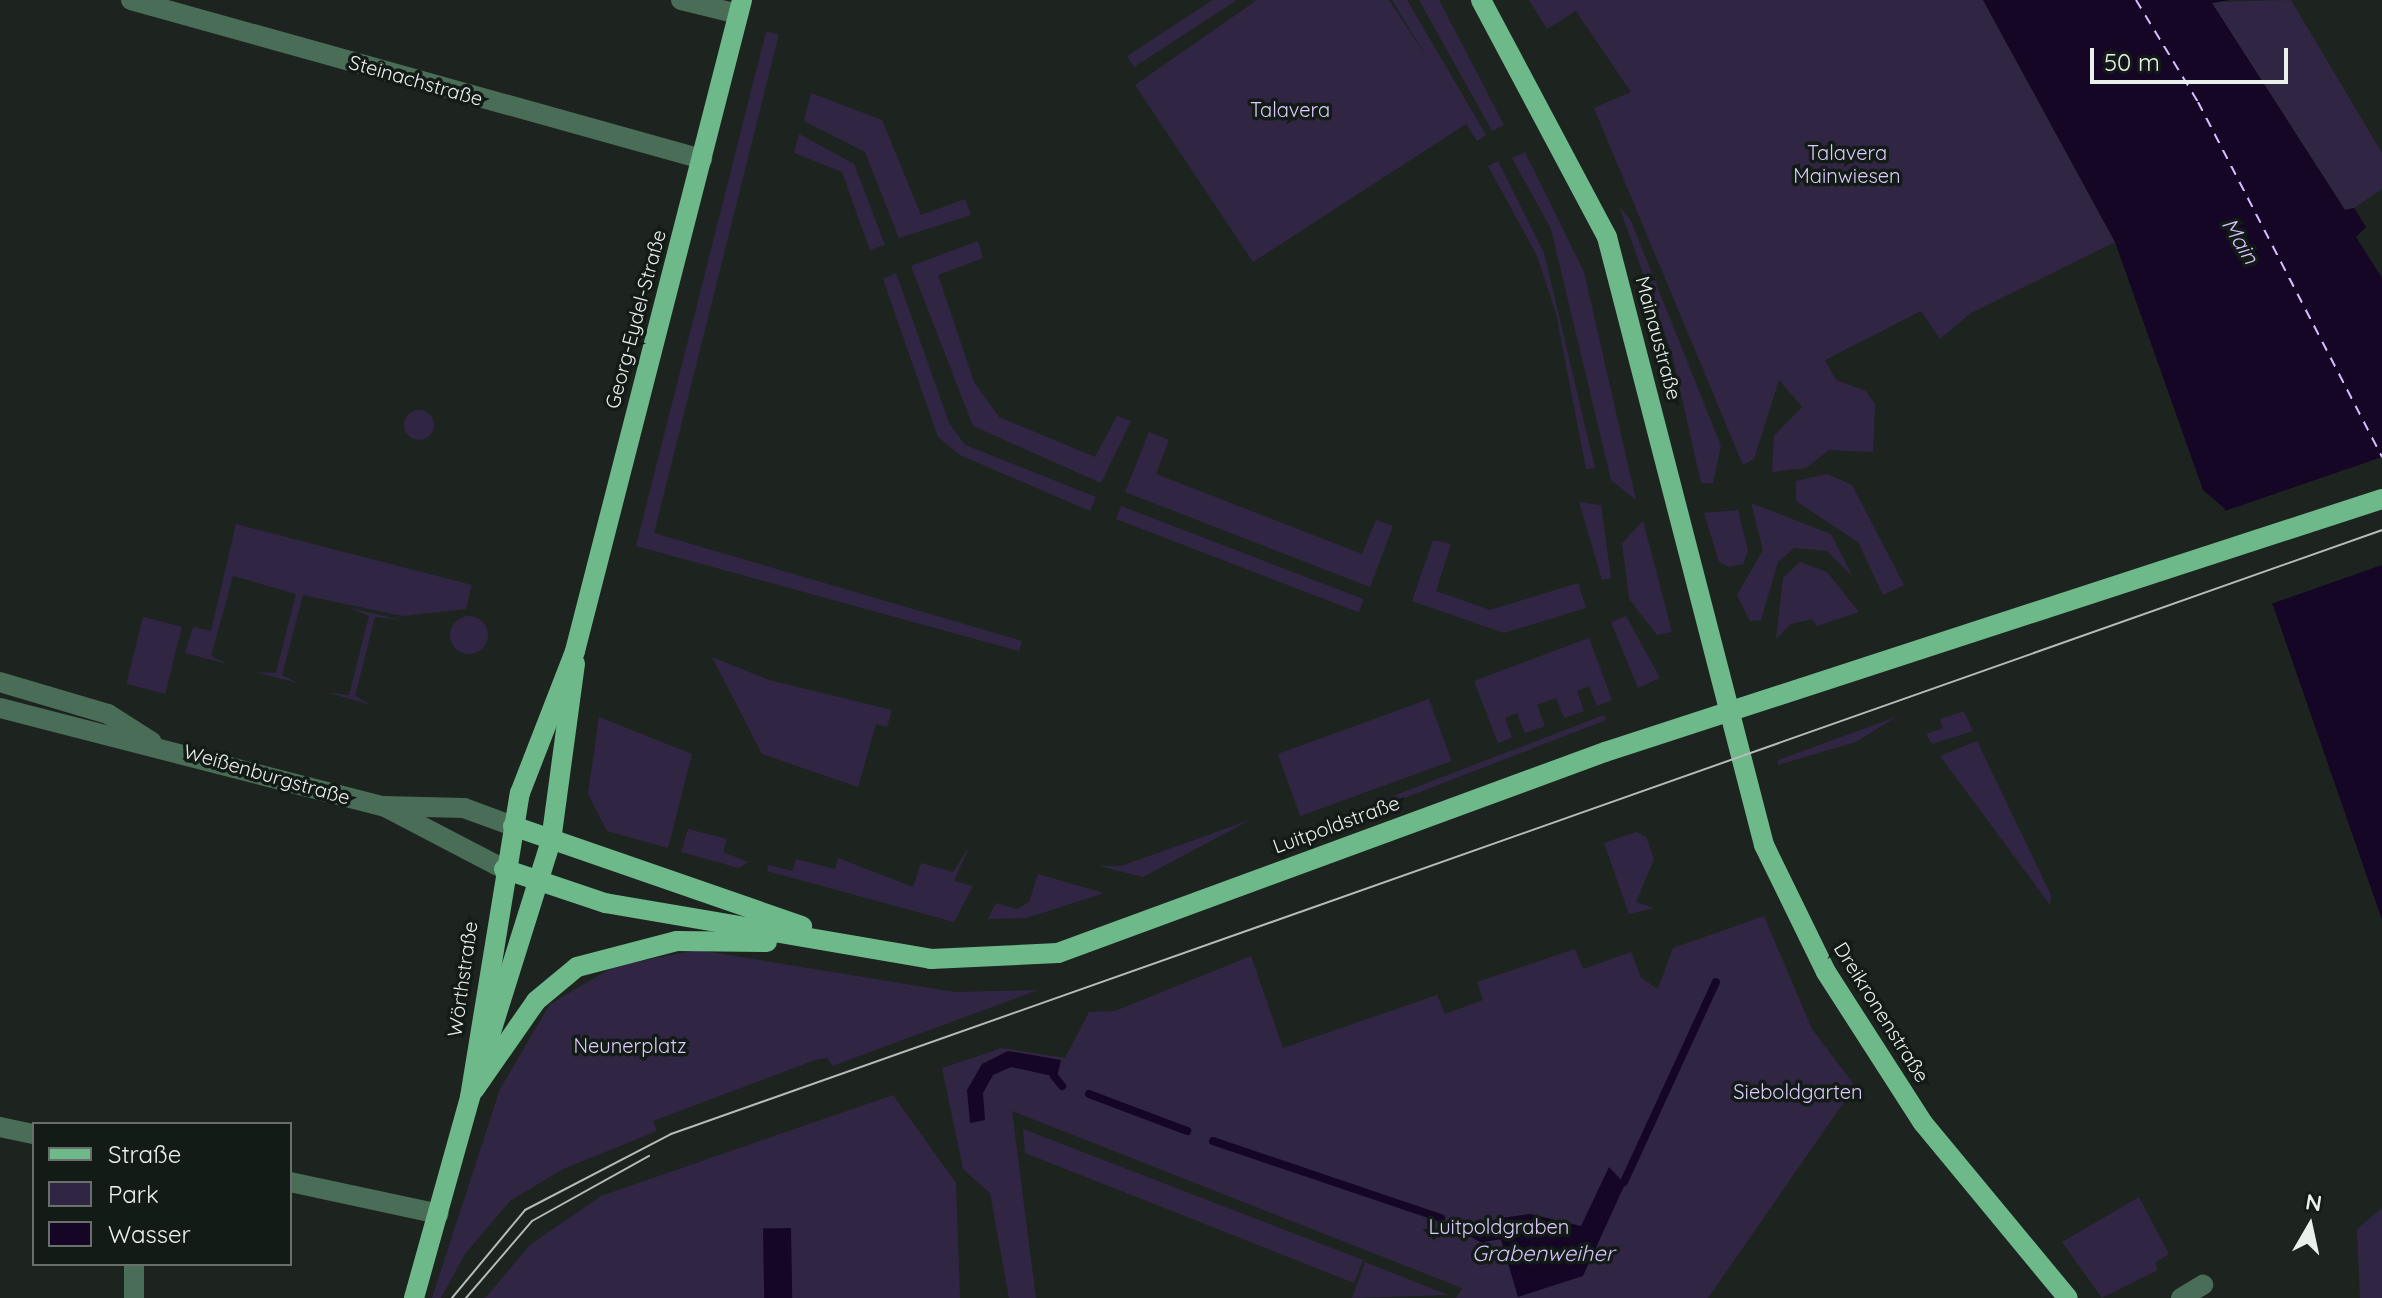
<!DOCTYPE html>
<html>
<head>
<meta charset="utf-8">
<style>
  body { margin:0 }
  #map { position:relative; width:2382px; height:1298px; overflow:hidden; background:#1d241f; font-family:Quicksand,sans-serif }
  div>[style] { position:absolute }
  .green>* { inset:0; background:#312544; transform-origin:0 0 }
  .round { border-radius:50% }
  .water>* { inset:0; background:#140624; transform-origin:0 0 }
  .pier>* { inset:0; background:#1d241f }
  .stream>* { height:8px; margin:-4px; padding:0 4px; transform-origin:4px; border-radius:4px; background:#140624 }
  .ferry>* { height:2px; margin-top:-1px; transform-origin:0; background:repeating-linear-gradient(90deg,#d6bffe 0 10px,transparent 0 18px) }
  .minor>* { height:20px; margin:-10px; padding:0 10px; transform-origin:10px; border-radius:10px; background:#4a6d57 }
  .major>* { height:20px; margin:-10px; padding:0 10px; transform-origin:10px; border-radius:10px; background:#6eb98a }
  .tram>* { height:2px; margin:-1px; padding:0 1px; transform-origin:1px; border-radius:1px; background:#b5bbb7 }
  span { translate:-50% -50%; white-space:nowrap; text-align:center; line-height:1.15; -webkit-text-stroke:7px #131b16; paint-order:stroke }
  .street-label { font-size:20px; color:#eaf0ec }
  .park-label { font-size:20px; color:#ddcbfe }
  .water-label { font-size:22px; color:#d6bffe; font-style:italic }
  .legend { position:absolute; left:32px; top:1122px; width:260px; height:144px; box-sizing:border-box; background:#131b16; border:2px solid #69706c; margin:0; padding:10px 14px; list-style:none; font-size:24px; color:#eaf0ec }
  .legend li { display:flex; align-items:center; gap:16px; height:40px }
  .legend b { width:40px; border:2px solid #69706c }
  .north { position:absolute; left:2270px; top:1186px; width:80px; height:80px; -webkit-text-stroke:6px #131b16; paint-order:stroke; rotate:9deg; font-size:22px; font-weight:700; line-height:32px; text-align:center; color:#eaf0ec }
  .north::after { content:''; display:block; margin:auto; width:28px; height:36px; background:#eaf0ec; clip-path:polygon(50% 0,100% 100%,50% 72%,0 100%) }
  .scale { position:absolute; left:2090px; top:48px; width:198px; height:36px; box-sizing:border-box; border:4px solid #eaf0ec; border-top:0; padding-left:10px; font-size:24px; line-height:28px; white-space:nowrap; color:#eaf0ec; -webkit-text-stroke:6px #131b16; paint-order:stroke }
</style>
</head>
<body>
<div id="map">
  <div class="green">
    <i style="clip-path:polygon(1213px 0,1237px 0,1134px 67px,1127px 56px)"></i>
    <i style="clip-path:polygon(1257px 0,1389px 0,1429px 61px,1392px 0,1407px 0,1486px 135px,1477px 141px,1466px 124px,1253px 262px,1135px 85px)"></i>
    <i style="clip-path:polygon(1419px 0,1439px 0,1504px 125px,1492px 131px)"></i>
    <i style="clip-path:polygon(1529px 0,1983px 0,2115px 242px,1971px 313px,1940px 339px,1921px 311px,1825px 360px,1836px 380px,1866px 391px,1875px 404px,1873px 452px,1829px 450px,1806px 468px,1772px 472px,1774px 436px,1802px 407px,1779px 380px,1754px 459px,1743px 465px,1594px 108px,1631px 92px,1576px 11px,1547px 29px)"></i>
    <i style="clip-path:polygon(2291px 0,2382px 153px,2382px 189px,2354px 208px,2345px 210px,2211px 2px)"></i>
    <i style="clip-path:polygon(766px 32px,779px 34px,654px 533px,1022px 641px,1019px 651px,636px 546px)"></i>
    <i style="clip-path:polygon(811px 93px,882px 120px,921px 215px,965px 199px,971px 215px,899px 238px,865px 152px,804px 121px)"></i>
    <i style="clip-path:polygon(799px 134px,854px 164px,885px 245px,870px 250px,842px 172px,794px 153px)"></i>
    <i style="clip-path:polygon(1525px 152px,1584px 272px,1636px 500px,1611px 480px,1551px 229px,1512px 158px)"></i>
    <i style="clip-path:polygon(1498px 161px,1544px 253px,1595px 468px,1586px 469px,1556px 313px,1537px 256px,1488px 166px)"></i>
    <i style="clip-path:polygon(1619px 206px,1631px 221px,1721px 446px,1713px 483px,1701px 483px,1672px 354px)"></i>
    <i style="clip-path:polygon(978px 241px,983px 258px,938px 275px,974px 382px,999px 417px,1095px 457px,1117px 416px,1131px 421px,1101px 483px,973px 426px,911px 266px)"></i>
    <i style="clip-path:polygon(896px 273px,949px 423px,965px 445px,1096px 497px,1090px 511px,960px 455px,938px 437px,883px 279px)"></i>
    <i class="round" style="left:404px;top:410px;width:30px;height:30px"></i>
    <i style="clip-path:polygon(1149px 432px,1169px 440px,1156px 474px,1362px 554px,1376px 520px,1393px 526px,1370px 587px,1125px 492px)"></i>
    <i style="clip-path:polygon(1827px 474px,1852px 485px,1904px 585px,1883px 595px,1858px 542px,1796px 501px,1796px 481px)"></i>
    <i style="clip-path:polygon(1579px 502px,1601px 505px,1611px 578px,1602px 580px)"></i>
    <i style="clip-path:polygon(1751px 503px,1831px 534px,1853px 577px,1827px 551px,1794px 548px,1778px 562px,1761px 620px,1750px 621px,1737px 595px,1763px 550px)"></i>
    <i style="left:1121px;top:506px;width:260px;height:14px;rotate:21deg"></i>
    <i style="clip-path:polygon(1738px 510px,1748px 551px,1743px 564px,1729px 567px,1719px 562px,1704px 513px)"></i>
    <i style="clip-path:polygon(1643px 521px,1672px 632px,1657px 635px,1629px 599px,1622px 543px)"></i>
    <i style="clip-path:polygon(236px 524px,472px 585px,466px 609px,403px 616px,303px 595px,282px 675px,298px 683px,255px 672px,276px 673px,296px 594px,233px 576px,211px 656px,227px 664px,185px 653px,193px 627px,211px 631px)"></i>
    <i style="clip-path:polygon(1433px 540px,1451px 544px,1436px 591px,1490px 610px,1578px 583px,1586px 608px,1504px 633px,1412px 601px)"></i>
    <i style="clip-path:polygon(1800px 562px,1827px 572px,1859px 612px,1817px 626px,1812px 619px,1791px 624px,1776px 639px,1783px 578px)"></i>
    <i style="clip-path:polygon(347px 607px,401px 620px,375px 617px,355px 696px,371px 705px,329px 693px,349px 695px,369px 616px)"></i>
    <i class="round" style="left:450px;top:616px;width:38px;height:38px"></i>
    <i style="clip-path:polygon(1626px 616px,1660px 678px,1638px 688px,1611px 622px)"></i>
    <i style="left:143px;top:617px;width:40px;height:69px;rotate:14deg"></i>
    <i style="clip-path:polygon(1589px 638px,1612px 700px,1597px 706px,1589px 686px,1577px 691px,1584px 711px,1564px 718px,1556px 698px,1537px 705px,1545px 726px,1525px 733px,1517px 713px,1505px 718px,1512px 738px,1498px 743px,1474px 681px)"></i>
    <i style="clip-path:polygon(712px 657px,769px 680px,892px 710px,887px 727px,876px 724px,858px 787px,762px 754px)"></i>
    <i style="left:1429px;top:699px;width:66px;height:161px;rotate:70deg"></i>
    <i style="clip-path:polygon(1964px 711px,1973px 731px,1932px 744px,1926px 734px,1943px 728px,1940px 719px)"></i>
    <i style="clip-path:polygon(1604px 715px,1606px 720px,1283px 845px,1281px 839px)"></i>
    <i style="clip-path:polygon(599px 717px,692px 754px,668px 848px,607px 831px,588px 794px)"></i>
    <i style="clip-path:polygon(1896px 717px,1856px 742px,1778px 765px,1778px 760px)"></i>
    <i style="clip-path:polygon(1977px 741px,2051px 895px,2050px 905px,1940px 756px)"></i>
    <i style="clip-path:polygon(1250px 820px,1143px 877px,1099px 866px,1121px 866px)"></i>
    <i style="clip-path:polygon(688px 829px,727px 839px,723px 852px,748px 862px,739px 868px,681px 852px)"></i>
    <i style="clip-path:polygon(1636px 832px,1646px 837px,1654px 859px,1636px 902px,1654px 908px,1629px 914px,1604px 843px)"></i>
    <i style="clip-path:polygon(970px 845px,954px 881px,973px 886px,954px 922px,767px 871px,768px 865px,792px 871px,796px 859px,835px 869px,838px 858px,913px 887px,921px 863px,953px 872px)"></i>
    <i style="clip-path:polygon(1038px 874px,1104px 893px,1027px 918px,988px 919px,996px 903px,1017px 909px,1029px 902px)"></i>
    <i style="clip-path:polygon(1764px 916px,1812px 1029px,1855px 1086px,1708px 1298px,1456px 1298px,1462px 1288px,1012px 1111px,1036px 1298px,1009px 1298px,990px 1193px,963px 1169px,942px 1068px,1002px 1048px,1065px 1058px,1089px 1012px,1115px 1011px,1251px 956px,1283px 1048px,1437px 995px,1445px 1014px,1483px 1000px,1477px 982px,1575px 949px,1583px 969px,1631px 952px,1641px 978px,1658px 989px,1673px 948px)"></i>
    <i style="clip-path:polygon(698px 950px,955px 992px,1038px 990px,832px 1066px,828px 1058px,815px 1060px,653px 1121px,657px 1131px,563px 1169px,510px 1201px,465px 1254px,441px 1298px,432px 1298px,500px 1089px,550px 1004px,615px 966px)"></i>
    <i style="clip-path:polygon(893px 1095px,956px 1183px,960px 1298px,485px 1298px,530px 1245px,601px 1196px)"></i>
    <i style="clip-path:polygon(1023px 1129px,1363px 1260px,1354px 1283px,1025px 1153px)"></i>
    <i style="clip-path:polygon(2139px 1197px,2169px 1254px,2155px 1263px,2158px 1270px,2102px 1298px,2062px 1242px)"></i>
    <i style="clip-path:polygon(2382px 1208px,2382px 1298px,2360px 1298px,2357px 1229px)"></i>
    <i style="clip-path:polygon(1365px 1262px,1448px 1295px,1352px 1298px)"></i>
  </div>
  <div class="water">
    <i style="clip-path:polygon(1983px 0,2230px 0,2212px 3px,2345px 210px,2354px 208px,2366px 227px,2356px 237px,2382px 278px,2382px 920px,2274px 608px,2224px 508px,2203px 490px,2115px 242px)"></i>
    <i style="clip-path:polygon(1008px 1051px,1061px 1060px,1057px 1077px,1011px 1067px,993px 1075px,983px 1093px,985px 1120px,970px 1123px,967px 1090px,982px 1064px)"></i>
    <i style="clip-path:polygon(1609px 1167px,1625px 1184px,1583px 1276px,1518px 1297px,1495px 1219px,1530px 1214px,1581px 1226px)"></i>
    <i style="left:791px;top:1228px;width:70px;height:28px;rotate:89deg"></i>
  </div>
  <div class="pier">
    <i style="clip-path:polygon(2382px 457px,2382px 565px,2268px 605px,2222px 512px)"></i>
  </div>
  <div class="stream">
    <i style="left:1054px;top:1076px;width:13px;rotate:51deg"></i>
    <i style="left:1089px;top:1094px;width:105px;rotate:20.7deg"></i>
    <i style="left:1213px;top:1141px;width:241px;rotate:18.7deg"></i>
    <i style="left:1624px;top:1182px;width:220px;rotate:-65.3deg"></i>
    <i style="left:1460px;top:1227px;width:25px;rotate:27deg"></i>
    <i style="left:1482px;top:1238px;width:18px;rotate:-9deg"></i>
  </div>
  <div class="ferry">
    <i style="left:2136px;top:0;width:119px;rotate:58.7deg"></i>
    <i style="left:2198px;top:102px;width:400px;rotate:62.6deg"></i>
  </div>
  <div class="minor">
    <i style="left:131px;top:0;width:593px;rotate:15.56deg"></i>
    <i style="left:681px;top:0;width:59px;rotate:13.8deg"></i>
    <i style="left:0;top:682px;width:113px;rotate:16.5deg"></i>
    <i style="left:108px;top:714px;width:52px;rotate:32.5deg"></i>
    <i style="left:0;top:708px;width:395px;rotate:14.4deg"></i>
    <i style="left:383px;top:806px;width:81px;rotate:1.4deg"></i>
    <i style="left:464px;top:808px;width:52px;rotate:20.2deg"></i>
    <i style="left:383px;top:806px;width:136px;rotate:27.5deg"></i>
    <i style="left:0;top:1127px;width:35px;rotate:12deg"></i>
    <i style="left:290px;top:1182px;width:152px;rotate:12.1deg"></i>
    <i style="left:134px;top:1298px;width:34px;rotate:-90deg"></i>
    <i style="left:2181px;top:1298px;width:26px;rotate:-31deg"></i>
  </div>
  <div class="major">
    <i style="left:1481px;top:0;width:268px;rotate:62deg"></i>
    <i style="left:1607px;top:237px;width:628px;rotate:75.52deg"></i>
    <i style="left:1764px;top:845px;width:141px;rotate:64deg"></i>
    <i style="left:1826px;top:972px;width:179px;rotate:57.3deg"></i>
    <i style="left:1923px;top:1123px;width:227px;rotate:50.4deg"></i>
    <i style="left:513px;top:826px;width:306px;rotate:19.1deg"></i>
    <i style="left:504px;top:869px;width:107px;rotate:18.6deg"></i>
    <i style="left:605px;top:903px;width:331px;rotate:9.7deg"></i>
    <i style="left:931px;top:959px;width:127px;rotate:-2.7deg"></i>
    <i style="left:1058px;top:953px;width:583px;rotate:-20.18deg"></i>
    <i style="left:1605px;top:752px;width:817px;rotate:-18.04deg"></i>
    <i style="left:486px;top:1048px;width:217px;rotate:-72.6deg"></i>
    <i style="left:551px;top:841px;width:179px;rotate:-82.3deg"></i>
    <i style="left:474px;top:1090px;width:108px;rotate:-55.1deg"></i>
    <i style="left:536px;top:1001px;width:53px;rotate:-39.7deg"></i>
    <i style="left:577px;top:967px;width:103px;rotate:-14.6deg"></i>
    <i style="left:677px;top:941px;width:90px;rotate:0.6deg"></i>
    <i style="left:470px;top:1097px;width:308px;rotate:-80.7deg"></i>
    <i style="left:520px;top:793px;width:152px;rotate:-68.8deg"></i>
    <i style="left:575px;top:651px;width:672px;rotate:-75.61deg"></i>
    <i style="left:414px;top:1298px;width:220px;rotate:-74.4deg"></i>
  </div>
  <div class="tram">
    <i style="left:452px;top:1298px;width:114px;rotate:-50.3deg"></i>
    <i style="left:525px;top:1210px;width:165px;rotate:-27.5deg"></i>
    <i style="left:671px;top:1134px;width:1814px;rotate:-19.44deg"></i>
    <i style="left:466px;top:1298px;width:101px;rotate:-49.4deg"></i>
    <i style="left:532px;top:1221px;width:134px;rotate:-29.1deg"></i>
  </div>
  <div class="street-label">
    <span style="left:416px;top:80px;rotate:16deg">Steinachstraße</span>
    <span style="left:635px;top:319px;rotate:-75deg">Georg-Eydel-Straße</span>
    <span style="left:1659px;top:338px;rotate:75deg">Mainaustraße</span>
    <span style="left:267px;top:774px;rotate:16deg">Weißenburgstraße</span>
    <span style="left:1336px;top:824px;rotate:-20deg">Luitpoldstraße</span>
    <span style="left:462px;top:979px;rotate:-82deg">Wörthstraße</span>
    <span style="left:1882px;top:1012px;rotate:58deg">Dreikronenstraße</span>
  </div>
  <div class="park-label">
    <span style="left:1290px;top:109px">Talavera</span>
    <span style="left:1847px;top:164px">Talavera<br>Mainwiesen</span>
    <span style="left:630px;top:1045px">Neunerplatz</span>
    <span style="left:1798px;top:1091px">Sieboldgarten</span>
    <span style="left:1499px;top:1226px">Luitpoldgraben</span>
  </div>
  <div class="water-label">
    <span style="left:2240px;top:241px;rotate:59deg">Main</span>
    <span style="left:1543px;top:1254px">Grabenweiher</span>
  </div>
  <ul class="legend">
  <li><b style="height:10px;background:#6eb98a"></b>Straße</li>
  <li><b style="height:22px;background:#312544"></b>Park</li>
  <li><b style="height:22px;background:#140624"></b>Wasser</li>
  </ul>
  <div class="north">N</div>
  <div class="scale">50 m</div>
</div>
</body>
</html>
